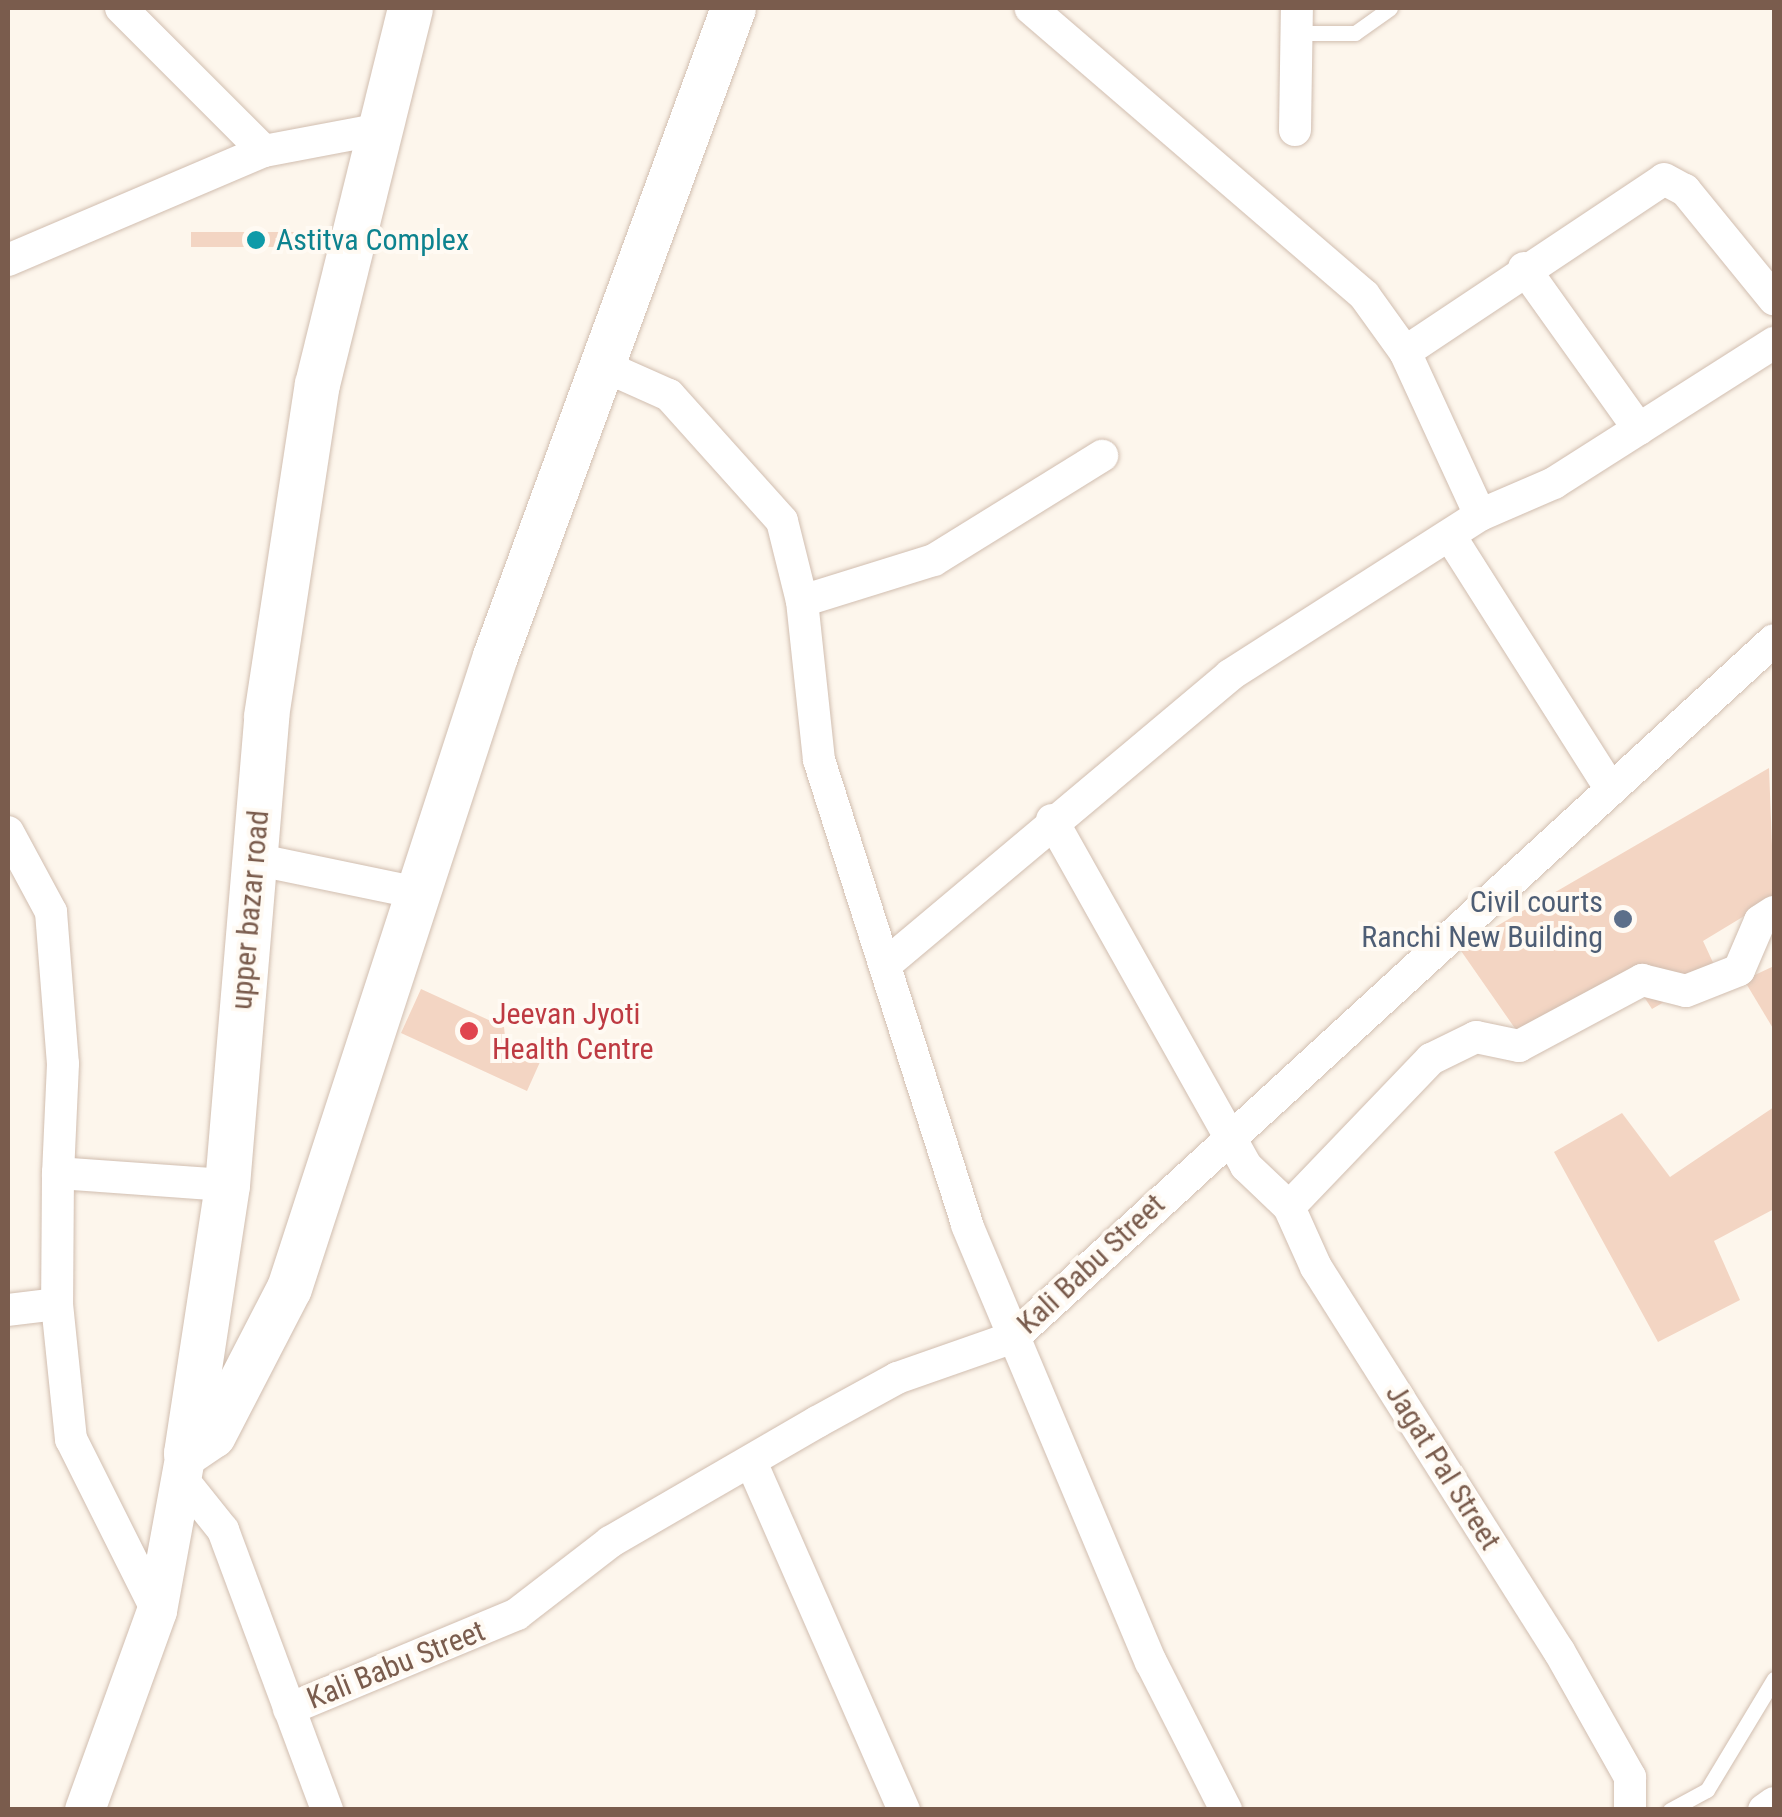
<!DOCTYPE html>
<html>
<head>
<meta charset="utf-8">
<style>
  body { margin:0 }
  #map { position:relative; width:1782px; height:1817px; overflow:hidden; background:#fdf6ec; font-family:"Roboto Condensed",sans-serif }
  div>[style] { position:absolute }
  .building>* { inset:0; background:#f3d5c3; transform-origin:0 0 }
  .roads { filter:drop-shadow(0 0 2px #d1beb0) drop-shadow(0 0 2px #d1beb0) }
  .service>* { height:15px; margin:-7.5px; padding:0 7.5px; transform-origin:7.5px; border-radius:7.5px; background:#fff }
  .minor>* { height:32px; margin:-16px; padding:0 16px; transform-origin:16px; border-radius:16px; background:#fff }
  .tertiary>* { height:40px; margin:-20px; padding:0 20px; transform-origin:20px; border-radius:20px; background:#fff }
  .secondary>* { height:45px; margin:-22.5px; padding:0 22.5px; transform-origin:22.5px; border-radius:22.5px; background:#fff }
  .dots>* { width:28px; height:28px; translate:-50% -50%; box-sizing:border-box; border:5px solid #fffaf3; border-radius:50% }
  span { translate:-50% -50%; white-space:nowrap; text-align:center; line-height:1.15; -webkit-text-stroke:8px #fffaf3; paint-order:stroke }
  .culture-label { font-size:30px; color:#0d838f }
  .left { translate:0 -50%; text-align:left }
  .service-label { font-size:30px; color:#4e5e75 }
  .right { translate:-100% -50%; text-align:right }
  .street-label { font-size:30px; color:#7a5c4d }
  .health-label { font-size:30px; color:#be3a42 }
  .frame { position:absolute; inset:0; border:10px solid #7a5c4d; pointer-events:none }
</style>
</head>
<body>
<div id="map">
  <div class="building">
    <i style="left:191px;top:232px;width:131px;height:15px"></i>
    <i style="clip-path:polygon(1769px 768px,1774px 898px,1703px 941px,1717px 971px,1652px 1009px,1629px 974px,1521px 1037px,1459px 948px)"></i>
    <i style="clip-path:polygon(1774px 966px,1774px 1030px,1744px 980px)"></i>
    <i style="clip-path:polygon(421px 989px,504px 1027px,506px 1046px,540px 1062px,527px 1091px,401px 1033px)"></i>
    <i style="clip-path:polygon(1774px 1107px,1774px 1209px,1714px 1241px,1740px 1300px,1658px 1342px,1554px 1152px,1622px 1113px,1670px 1177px)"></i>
  </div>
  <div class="roads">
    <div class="service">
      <i style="left:1301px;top:33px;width:54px"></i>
      <i style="left:1355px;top:33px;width:43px;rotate:-35.5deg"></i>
      <i style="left:1670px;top:1810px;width:42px;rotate:-28.4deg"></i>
      <i style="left:1707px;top:1790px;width:130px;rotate:-58.9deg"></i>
    </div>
    <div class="minor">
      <i style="left:121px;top:8px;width:202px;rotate:45deg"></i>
      <i style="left:1295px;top:130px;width:122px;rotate:-89.1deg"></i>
      <i style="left:8px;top:260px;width:278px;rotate:-23.1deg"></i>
      <i style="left:264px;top:151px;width:118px;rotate:-10.7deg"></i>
      <i style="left:1524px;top:268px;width:198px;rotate:54.5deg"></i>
      <i style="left:1405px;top:352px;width:311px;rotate:-33.7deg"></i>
      <i style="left:1664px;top:179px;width:24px;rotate:28deg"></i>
      <i style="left:1685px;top:190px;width:141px;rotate:50.8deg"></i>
      <i style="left:606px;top:367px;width:69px;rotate:24deg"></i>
      <i style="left:669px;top:395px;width:169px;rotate:48.1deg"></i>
      <i style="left:782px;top:521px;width:82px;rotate:76deg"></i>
      <i style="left:802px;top:601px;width:160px;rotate:83.9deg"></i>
      <i style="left:819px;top:760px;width:488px;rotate:72.3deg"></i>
      <i style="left:967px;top:1225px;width:474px;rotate:67.2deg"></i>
      <i style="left:1151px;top:1662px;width:166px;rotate:63.1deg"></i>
      <i style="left:1480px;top:515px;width:81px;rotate:-23.4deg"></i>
      <i style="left:1554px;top:483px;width:261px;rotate:-32.5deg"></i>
      <i style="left:1452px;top:539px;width:297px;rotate:57.6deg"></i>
      <i style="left:802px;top:601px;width:138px;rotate:-17.3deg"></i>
      <i style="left:934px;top:560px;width:198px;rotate:-31.8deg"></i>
      <i style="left:1052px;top:820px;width:397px;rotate:60.7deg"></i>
      <i style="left:1246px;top:1166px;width:59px;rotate:43.6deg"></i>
      <i style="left:1289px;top:1207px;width:66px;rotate:65.8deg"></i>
      <i style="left:1316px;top:1267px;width:454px;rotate:57.7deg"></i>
      <i style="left:1559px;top:1651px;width:145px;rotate:60.6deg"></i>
      <i style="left:1630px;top:1777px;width:33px;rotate:90deg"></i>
      <i style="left:8px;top:832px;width:91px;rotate:61.7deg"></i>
      <i style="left:51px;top:912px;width:152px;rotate:85.5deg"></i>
      <i style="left:63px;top:1064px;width:109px;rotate:92.6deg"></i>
      <i style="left:58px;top:1173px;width:169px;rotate:4.1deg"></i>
      <i style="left:254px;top:859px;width:167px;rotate:11.7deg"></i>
      <i style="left:885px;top:965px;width:451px;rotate:-40deg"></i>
      <i style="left:1230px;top:675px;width:297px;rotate:-32.6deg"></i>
      <i style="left:1480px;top:515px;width:179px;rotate:-114.7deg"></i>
      <i style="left:1405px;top:352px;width:70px;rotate:-125.7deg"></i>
      <i style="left:1364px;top:295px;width:440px;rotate:-139.3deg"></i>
      <i style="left:58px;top:1173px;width:131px;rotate:90.4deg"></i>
      <i style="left:57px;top:1304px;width:136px;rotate:84.1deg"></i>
      <i style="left:71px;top:1439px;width:192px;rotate:63.4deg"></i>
      <i style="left:1289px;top:1207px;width:205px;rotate:-46.2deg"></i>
      <i style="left:1431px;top:1059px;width:50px;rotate:-26.1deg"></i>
      <i style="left:1476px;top:1037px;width:44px;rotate:11.8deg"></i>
      <i style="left:1519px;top:1046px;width:140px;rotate:-28.2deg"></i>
      <i style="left:1642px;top:980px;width:45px;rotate:14deg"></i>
      <i style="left:1686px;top:991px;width:57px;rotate:-21.6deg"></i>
      <i style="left:1739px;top:970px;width:53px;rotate:-66.8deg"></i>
      <i style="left:1760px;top:921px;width:17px;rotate:-33deg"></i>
      <i style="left:8px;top:1310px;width:49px;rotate:-7deg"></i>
      <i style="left:752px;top:1464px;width:378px;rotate:66.3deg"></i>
      <i style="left:183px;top:1480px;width:64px;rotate:51.3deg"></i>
      <i style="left:223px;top:1530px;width:299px;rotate:69.6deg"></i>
      <i style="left:289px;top:1709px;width:247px;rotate:-22.6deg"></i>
      <i style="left:517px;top:1614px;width:118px;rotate:-37.7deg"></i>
      <i style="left:610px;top:1542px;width:239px;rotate:-30.1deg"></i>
      <i style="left:817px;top:1422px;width:91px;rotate:-28.8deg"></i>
      <i style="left:897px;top:1378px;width:124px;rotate:-19.3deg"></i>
      <i style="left:1014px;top:1337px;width:1031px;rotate:-42.52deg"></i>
      <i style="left:1764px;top:1810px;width:12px;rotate:-35deg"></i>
    </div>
    <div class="tertiary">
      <i style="left:85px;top:1810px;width:212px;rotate:-70.1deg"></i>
      <i style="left:157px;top:1611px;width:161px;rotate:-79.6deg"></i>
    </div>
    <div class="secondary">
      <i style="left:186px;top:1453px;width:32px;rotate:-34deg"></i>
      <i style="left:213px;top:1435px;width:165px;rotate:-62.7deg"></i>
      <i style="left:289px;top:1288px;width:665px;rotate:-71.95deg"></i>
      <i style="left:495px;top:656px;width:690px;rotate:-69.83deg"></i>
      <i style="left:186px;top:1453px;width:271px;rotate:-81.3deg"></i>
      <i style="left:227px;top:1185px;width:471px;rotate:-85.2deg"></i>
      <i style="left:266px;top:716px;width:336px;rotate:-81.3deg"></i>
      <i style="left:317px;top:384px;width:387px;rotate:-76.1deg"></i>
    </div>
  </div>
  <div class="dots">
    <i style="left:256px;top:240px;background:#0f9aa8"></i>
    <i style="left:1623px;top:919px;background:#5c6f8a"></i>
    <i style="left:469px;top:1031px;background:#e0444e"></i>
  </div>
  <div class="culture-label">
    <span class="left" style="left:276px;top:240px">Astitva Complex</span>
  </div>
  <div class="service-label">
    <span class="right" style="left:1603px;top:919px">Civil courts<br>Ranchi New Building</span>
  </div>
  <div class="street-label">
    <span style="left:250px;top:910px;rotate:-85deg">upper bazar road</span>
    <span style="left:1091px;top:1264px;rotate:-43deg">Kali Babu Street</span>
    <span style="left:1443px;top:1467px;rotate:58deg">Jagat Pal Street</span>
    <span style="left:396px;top:1665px;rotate:-22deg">Kali Babu Street</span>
  </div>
  <div class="health-label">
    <span class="left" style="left:492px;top:1031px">Jeevan Jyoti<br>Health Centre</span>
  </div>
  <div class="frame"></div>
</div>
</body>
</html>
